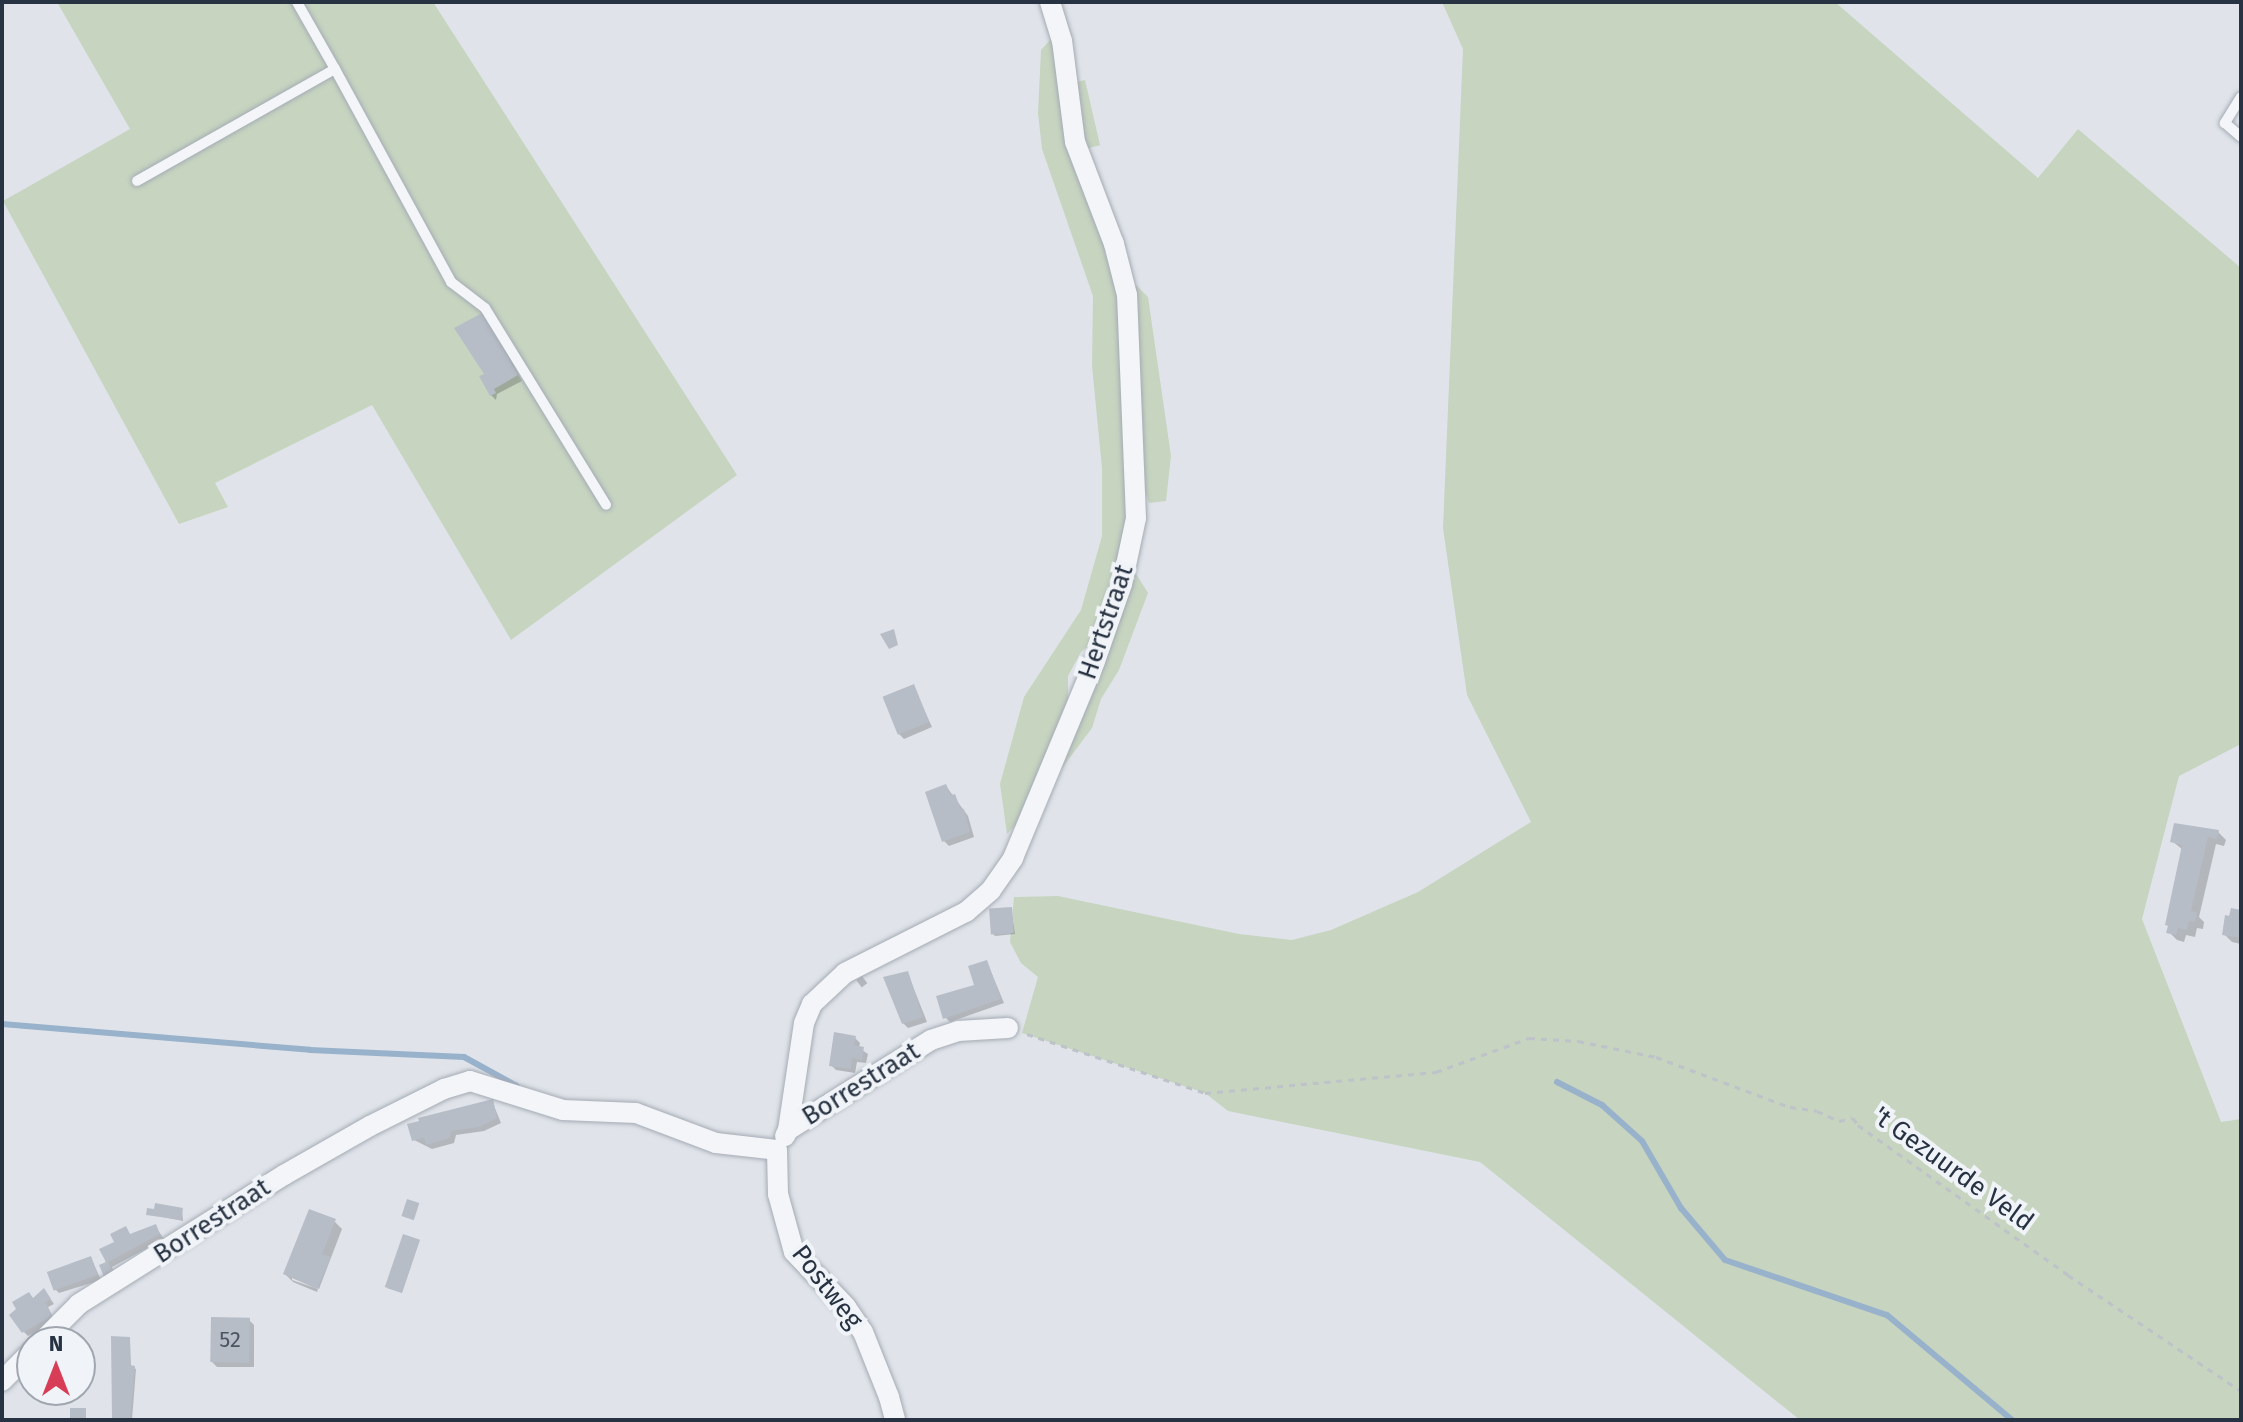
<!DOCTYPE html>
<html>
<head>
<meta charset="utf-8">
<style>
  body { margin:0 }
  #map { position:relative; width:2243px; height:1422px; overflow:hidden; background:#e0e4ea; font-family:"Fira Sans",sans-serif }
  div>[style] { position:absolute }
  .green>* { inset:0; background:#c6d4c0; transform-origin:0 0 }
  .shadow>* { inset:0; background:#0003; transform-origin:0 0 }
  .stream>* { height:6px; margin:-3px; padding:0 3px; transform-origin:3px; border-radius:3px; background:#99b2cc }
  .building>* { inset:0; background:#b7bdc7; transform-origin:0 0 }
  .path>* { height:3px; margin-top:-1.5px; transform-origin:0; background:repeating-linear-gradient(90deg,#bec2c9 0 6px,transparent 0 12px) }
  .roads { filter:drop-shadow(0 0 2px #a5abb4) drop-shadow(0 0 2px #a5abb4) }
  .lane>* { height:10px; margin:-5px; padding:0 5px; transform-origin:5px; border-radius:5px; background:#f3f5f8 }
  .street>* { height:20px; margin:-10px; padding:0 10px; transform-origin:10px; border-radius:10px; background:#f3f5f8 }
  span { translate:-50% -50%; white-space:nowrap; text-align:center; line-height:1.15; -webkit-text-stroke:8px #f0f3f7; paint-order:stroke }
  .number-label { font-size:22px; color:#4b5563 }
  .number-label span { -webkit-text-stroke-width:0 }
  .street-label { font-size:26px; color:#273242 }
  .frame { position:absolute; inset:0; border:4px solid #273242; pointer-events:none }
  .north { position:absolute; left:16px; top:1326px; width:80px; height:80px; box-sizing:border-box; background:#f0f3f7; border:2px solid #a0a6af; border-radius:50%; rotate:0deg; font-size:22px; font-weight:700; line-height:32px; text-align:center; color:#273242 }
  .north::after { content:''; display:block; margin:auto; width:28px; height:36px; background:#d73d57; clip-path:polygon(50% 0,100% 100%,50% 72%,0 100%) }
</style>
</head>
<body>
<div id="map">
  <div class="green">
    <i style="clip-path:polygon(57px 2px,433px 2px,737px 475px,511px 640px,372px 405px,215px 483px,228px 507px,179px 524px,3px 201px,130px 129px)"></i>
    <i style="clip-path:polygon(1442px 2px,1835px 2px,2038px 178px,2078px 129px,2241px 268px,2241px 744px,2179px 776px,2142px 919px,2221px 1122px,2241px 1119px,2241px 1420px,1800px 1420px,1480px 1162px,1228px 1111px,1205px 1093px,1022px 1033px,1038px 977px,1021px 963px,1010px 942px,1014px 897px,1058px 896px,1239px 934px,1292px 940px,1331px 930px,1418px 892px,1531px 822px,1467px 695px,1443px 528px,1463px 49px)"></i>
    <i style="clip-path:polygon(1052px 38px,1116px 270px,1132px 501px,1114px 579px,1092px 643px,1081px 652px,1068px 676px,1068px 711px,1020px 820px,1007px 834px,1000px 784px,1024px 697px,1081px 610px,1102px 536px,1102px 468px,1092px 366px,1093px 296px,1042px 149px,1038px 113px,1041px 50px)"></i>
    <i style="left:1085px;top:80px;width:67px;height:13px;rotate:77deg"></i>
    <i style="clip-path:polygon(1137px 286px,1148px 297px,1171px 456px,1166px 501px,1149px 503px,1143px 485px,1132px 287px)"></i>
    <i style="clip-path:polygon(1133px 569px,1148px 593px,1119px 670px,1101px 699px,1092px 728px,1059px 772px)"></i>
  </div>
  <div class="shadow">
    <i style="clip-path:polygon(489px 319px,522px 381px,497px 394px,496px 400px,491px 395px,487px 375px)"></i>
    <i style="clip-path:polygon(913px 686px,932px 727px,904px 739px,899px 734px)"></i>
    <i style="clip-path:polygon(946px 786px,968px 816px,974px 837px,949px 846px,944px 841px)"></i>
    <i style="clip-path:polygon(2218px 832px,2226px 840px,2224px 846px,2216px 844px,2199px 917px,2204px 922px,2203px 929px,2197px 928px,2195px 937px,2186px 935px,2184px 942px,2177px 940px,2169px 932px,2183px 850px,2172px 841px)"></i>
    <i style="clip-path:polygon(1011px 910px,1015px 934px,995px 936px,993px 934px)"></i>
    <i style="clip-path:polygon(2241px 912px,2241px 944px,2232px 942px,2224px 934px)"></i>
    <i style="clip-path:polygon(987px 962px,1004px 1003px,950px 1022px,945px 1017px,976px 986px)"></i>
    <i style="clip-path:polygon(908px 974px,927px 1022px,908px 1028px,903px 1023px)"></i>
    <i style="left:862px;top:976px;width:9px;height:7px;rotate:54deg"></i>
    <i style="clip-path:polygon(855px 1038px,860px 1043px,859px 1048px,868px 1054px,866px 1063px,857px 1062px,855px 1073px,836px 1070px,831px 1065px)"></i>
    <i style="clip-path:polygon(492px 1101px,501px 1123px,484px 1131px,456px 1135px,454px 1143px,432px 1149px,414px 1140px)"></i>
    <i style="clip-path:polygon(182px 1209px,183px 1221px,148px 1214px)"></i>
    <i style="clip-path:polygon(334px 1221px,342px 1229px,319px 1289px,292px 1276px,292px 1280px,318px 1289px,317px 1292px,293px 1282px,285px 1274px)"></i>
    <i style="clip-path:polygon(155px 1226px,164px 1239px,112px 1267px,117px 1280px,112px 1282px,102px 1250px,116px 1243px,125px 1229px,131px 1235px)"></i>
    <i style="clip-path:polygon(419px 1242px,402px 1293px,387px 1288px)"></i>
    <i style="clip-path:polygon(91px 1258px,101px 1280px,59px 1293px,54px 1288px)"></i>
    <i style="clip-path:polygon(44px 1290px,54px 1304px,48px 1307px,55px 1321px,28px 1336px,23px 1331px,34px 1300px)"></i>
    <i style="clip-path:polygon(249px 1320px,254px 1325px,254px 1367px,217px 1367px,212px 1362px)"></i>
    <i style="clip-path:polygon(130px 1339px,131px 1367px,136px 1369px,132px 1420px,114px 1420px)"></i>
  </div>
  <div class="stream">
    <i style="left:2px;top:1024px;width:309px;rotate:4.8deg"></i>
    <i style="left:310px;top:1050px;width:154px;rotate:2.6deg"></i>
    <i style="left:464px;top:1057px;width:60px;rotate:28.7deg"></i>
    <i style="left:1557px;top:1082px;width:51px;rotate:27.1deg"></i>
    <i style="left:1602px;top:1105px;width:54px;rotate:42deg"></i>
    <i style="left:1642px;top:1141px;width:78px;rotate:59.8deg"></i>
    <i style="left:1681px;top:1208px;width:68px;rotate:49.8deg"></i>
    <i style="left:1725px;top:1260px;width:171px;rotate:18.8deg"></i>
    <i style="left:1887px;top:1315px;width:163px;rotate:40deg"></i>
  </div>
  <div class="building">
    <i style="clip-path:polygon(484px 312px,518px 375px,494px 389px,496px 393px,490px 396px,479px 376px,484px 374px,454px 328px)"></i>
    <i style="clip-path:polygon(894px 629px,898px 645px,889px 649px,880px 634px)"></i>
    <i style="left:914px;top:684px;width:41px;height:34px;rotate:68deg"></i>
    <i style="clip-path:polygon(946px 784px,951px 795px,955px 794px,961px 810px,964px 809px,970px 832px,942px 842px,925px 792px)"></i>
    <i style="clip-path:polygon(2174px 823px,2219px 830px,2217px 839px,2208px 837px,2191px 911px,2197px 912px,2195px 922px,2189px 921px,2187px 930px,2178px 928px,2176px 935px,2166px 933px,2168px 926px,2165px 925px,2182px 845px,2170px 842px)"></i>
    <i style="left:1012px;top:907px;width:26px;height:23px;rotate:86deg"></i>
    <i style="clip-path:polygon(2231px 908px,2241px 910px,2241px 938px,2222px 935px,2225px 915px,2229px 916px)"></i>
    <i style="clip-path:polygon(987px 960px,1001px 999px,943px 1019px,936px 996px,974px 985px,968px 966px)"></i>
    <i style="clip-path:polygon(908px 971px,923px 1017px,902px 1024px,883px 977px)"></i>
    <i style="clip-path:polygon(834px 1032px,856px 1036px,854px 1045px,864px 1047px,862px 1060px,852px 1058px,851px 1069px,829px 1066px)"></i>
    <i style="clip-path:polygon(493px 1099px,497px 1118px,479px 1127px,451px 1131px,450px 1138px,426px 1145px,424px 1138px,412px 1141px,407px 1124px,419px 1121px,418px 1118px)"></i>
    <i style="left:407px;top:1199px;width:13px;height:18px;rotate:18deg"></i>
    <i style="clip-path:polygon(155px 1203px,183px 1208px,181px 1220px,146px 1215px,147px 1208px,154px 1209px)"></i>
    <i style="clip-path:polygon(309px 1209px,336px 1219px,322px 1254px,331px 1257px,317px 1289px,283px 1274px)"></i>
    <i style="clip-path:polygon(156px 1224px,160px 1234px,108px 1262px,114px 1274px,105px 1279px,99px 1265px,106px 1262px,99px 1249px,114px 1242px,110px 1234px,126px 1226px,130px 1234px)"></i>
    <i style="left:403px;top:1234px;width:18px;height:56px;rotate:19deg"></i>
    <i style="left:91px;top:1256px;width:20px;height:47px;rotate:70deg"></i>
    <i style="clip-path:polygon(44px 1288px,51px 1299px,45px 1302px,52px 1316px,22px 1333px,9px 1315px,16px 1309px,12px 1302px,29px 1292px,33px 1298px)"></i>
    <i style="left:211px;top:1317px;width:39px;height:45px;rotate:1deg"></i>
    <i style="clip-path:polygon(111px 1336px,130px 1337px,130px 1365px,135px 1366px,130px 1420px,112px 1420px)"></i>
    <i style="left:70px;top:1408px;width:16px;height:12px"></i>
  </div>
  <div class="path">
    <i style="left:1027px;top:1034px;width:188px;rotate:18.3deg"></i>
    <i style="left:1205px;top:1093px;width:232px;rotate:-5.2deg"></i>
    <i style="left:1436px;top:1072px;width:99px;rotate:-20.1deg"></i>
    <i style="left:1529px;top:1038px;width:49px;rotate:3.5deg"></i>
    <i style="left:1578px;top:1041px;width:80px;rotate:11.6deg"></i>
    <i style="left:1656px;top:1057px;width:143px;rotate:20.5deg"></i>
    <i style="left:1790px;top:1107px;width:27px;rotate:8deg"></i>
    <i style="left:1817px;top:1111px;width:24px;rotate:24deg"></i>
    <i style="left:1839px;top:1121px;width:14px;rotate:-12deg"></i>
    <i style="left:1853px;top:1118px;width:9px;rotate:54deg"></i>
    <i style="left:1858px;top:1125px;width:258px;rotate:35.5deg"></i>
    <i style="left:2068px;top:1275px;width:208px;rotate:33.8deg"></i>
  </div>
  <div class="roads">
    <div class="lane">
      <i style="left:335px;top:69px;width:243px;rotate:61.4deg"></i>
      <i style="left:451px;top:282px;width:43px;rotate:37.4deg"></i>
      <i style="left:485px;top:308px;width:231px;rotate:58.4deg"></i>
      <i style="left:2241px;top:97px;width:31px;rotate:122deg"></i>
      <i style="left:2225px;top:123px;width:21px;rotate:41deg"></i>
      <i style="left:137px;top:181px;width:227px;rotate:-29.5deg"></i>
      <i style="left:335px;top:69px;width:77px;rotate:-119.6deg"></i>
    </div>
    <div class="street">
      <i style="left:788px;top:1130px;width:108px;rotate:-81.5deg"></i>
      <i style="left:804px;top:1023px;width:21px;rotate:-67deg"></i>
      <i style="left:812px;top:1004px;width:45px;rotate:-43.2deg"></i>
      <i style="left:845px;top:973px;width:136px;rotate:-26.8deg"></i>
      <i style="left:966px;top:912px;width:33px;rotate:-41deg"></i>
      <i style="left:991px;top:890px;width:39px;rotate:-55deg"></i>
      <i style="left:1013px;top:858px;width:213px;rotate:-67.4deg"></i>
      <i style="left:1095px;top:661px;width:82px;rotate:-70.7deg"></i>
      <i style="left:1122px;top:584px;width:67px;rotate:-78deg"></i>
      <i style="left:1136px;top:518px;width:223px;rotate:-92.3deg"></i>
      <i style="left:1127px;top:295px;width:53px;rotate:-104.3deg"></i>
      <i style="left:1114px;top:244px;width:109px;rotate:-110.9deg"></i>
      <i style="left:1075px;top:142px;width:102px;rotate:-97.3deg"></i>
      <i style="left:1062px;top:41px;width:41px;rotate:-107.1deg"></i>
      <i style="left:785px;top:1136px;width:7px;rotate:-63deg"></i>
      <i style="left:788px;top:1130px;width:169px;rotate:-32.2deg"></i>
      <i style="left:931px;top:1040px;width:28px;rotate:-18deg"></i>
      <i style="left:958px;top:1031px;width:50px;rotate:-3.4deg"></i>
      <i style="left:777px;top:1150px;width:44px;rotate:88.7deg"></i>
      <i style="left:778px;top:1194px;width:60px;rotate:74.6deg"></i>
      <i style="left:794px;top:1252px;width:76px;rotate:46.6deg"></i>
      <i style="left:846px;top:1307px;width:30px;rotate:56deg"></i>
      <i style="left:863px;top:1332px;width:70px;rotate:68.2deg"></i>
      <i style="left:889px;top:1397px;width:24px;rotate:75deg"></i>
      <i style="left:41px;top:1342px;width:54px;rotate:-45deg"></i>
      <i style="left:79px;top:1304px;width:242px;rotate:-32.2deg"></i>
      <i style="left:284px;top:1175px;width:99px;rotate:-29.7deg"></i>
      <i style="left:370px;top:1126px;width:83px;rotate:-26.6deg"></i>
      <i style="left:444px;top:1089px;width:27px;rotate:-17deg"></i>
      <i style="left:470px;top:1081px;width:97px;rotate:17.3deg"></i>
      <i style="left:563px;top:1110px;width:73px;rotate:2.4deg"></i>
      <i style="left:636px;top:1113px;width:85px;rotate:20.6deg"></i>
      <i style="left:716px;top:1143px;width:61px;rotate:6.5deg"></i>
      <i style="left:2px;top:1381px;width:42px;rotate:-45deg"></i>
    </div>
  </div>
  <div class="number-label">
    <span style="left:230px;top:1340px">52</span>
  </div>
  <div class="street-label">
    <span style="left:1106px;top:622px;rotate:-71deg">Hertstraat</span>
    <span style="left:861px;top:1084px;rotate:-32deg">Borrestraat</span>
    <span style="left:1953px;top:1169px;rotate:36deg">'t Gezuurde Veld</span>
    <span style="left:212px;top:1221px;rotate:-33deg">Borrestraat</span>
    <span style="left:827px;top:1287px;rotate:52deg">Postweg</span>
  </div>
  <div class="frame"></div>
  <div class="north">N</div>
</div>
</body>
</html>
